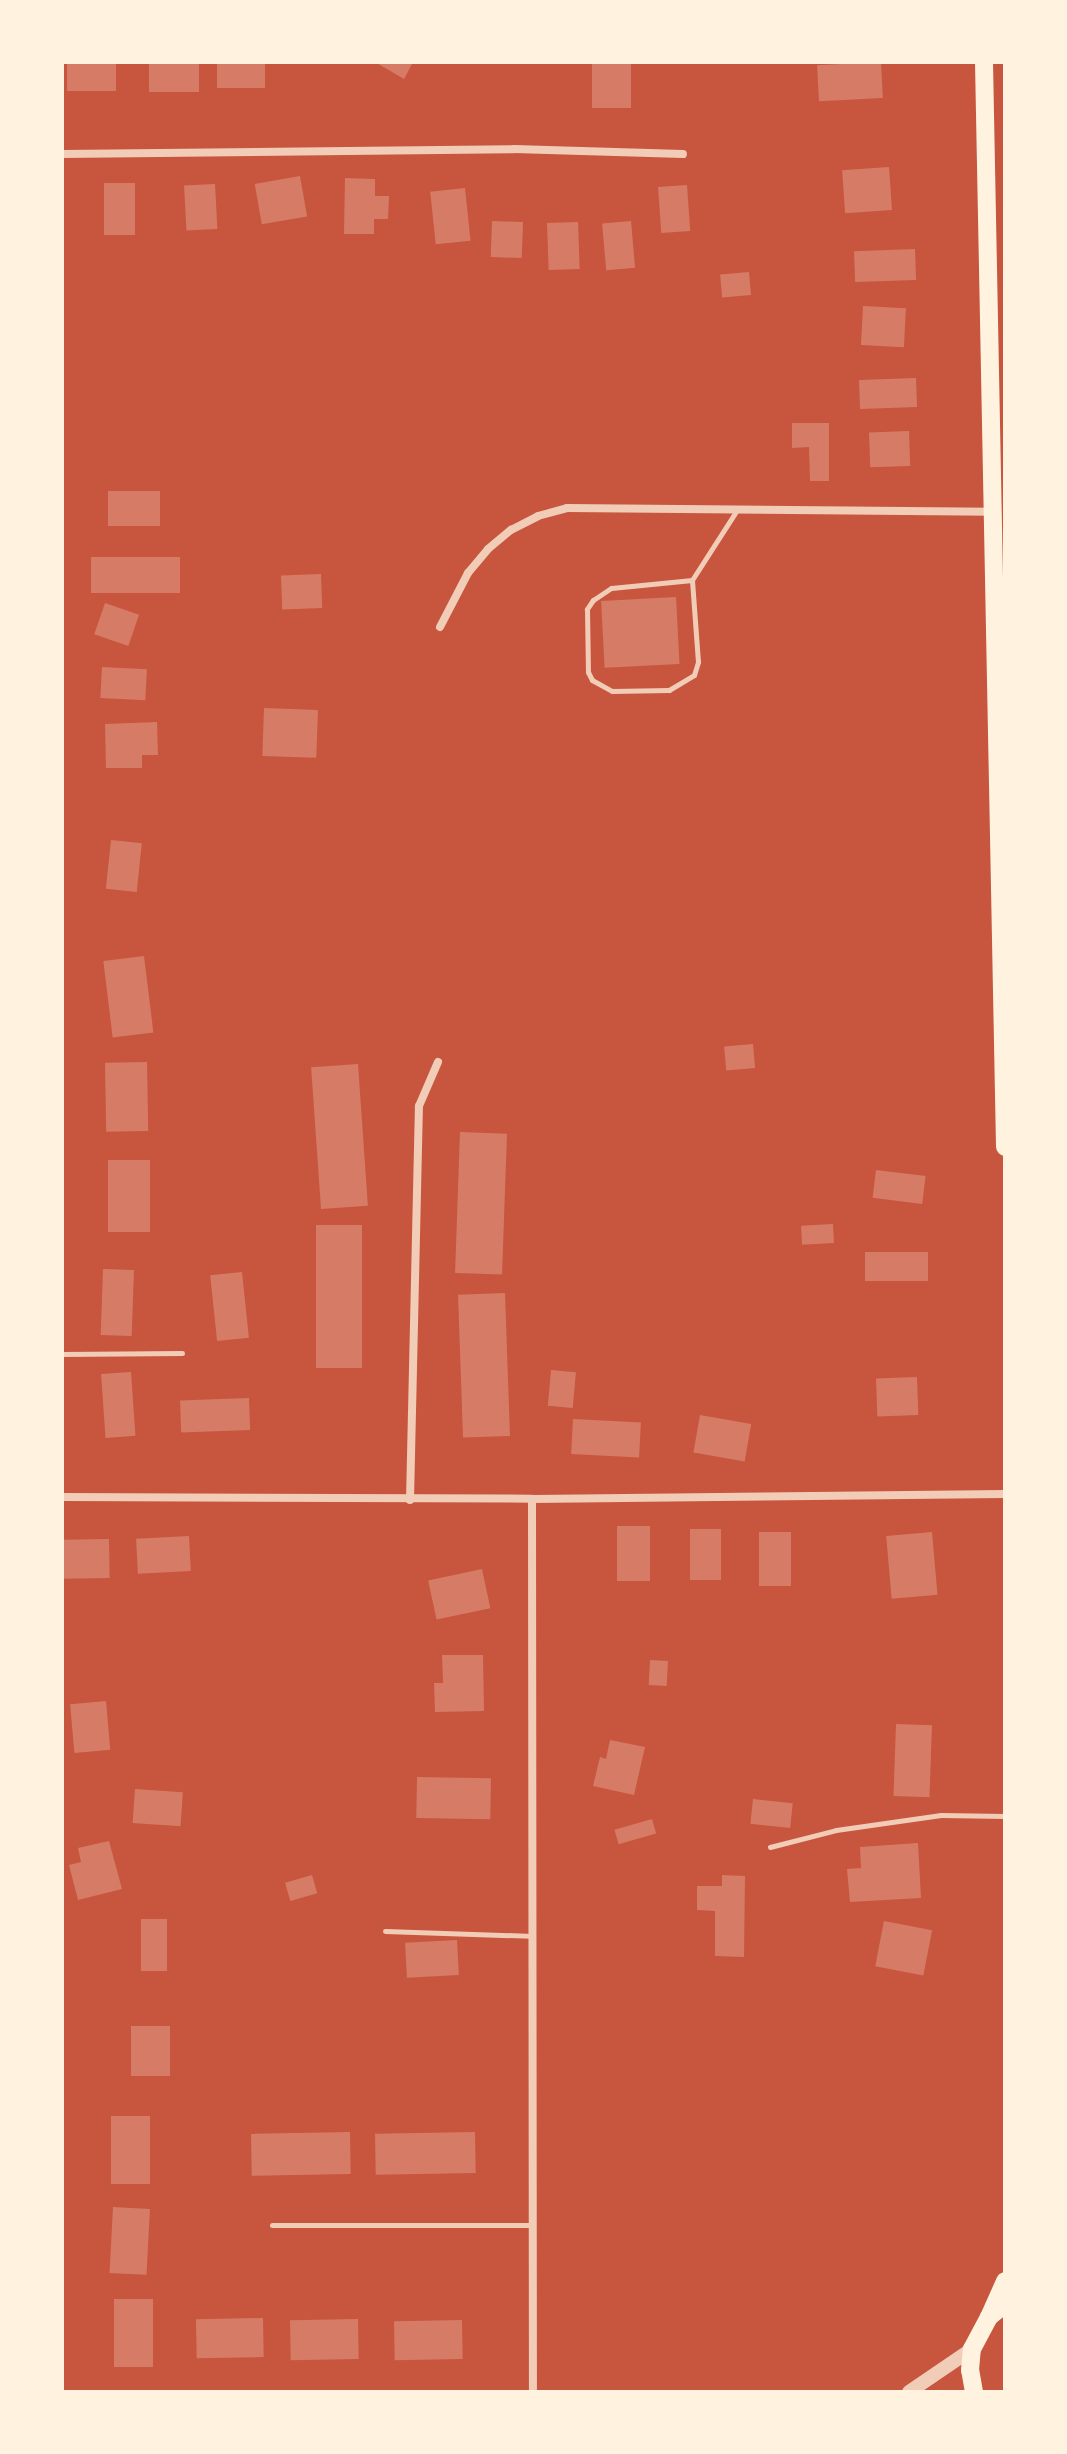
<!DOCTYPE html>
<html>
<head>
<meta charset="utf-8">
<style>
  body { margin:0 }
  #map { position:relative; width:1067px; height:2454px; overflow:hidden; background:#c8553d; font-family:"Source Sans 3",sans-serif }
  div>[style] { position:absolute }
  .building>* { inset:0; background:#d67c66; transform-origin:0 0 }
  .service>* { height:5px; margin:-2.5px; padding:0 2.5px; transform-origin:2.5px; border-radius:2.5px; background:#f1ccb7 }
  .minor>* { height:8px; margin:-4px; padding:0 4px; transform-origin:4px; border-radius:4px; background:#f1ccb7 }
  .tertiary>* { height:14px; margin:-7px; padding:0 7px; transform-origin:7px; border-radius:7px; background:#f1ccb7 }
  .primary>* { height:18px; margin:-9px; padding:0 9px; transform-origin:9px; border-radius:9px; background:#fff3e0 }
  span { translate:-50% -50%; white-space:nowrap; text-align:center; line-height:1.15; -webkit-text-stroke:6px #fff3e0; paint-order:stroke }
  .frame { position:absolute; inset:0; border:64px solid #fff3e0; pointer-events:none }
</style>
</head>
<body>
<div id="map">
  <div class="building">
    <i style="left:67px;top:62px;width:49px;height:29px"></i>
    <i style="left:149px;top:62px;width:50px;height:30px"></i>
    <i style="left:217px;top:62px;width:48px;height:26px"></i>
    <i style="clip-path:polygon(375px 62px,413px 62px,404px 79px)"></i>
    <i style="left:592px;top:62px;width:39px;height:46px"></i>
    <i style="left:881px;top:62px;width:36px;height:64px;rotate:87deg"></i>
    <i style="left:889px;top:167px;width:43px;height:47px;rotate:86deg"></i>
    <i style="left:300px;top:176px;width:41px;height:46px;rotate:80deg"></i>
    <i style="clip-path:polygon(345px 178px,375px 179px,375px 196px,389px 196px,388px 219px,374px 219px,374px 234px,344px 234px)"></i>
    <i style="left:104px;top:183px;width:31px;height:52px"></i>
    <i style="left:215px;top:184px;width:45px;height:31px;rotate:87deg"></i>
    <i style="left:687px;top:185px;width:46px;height:29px;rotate:86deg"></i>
    <i style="left:465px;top:188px;width:53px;height:35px;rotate:84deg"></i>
    <i style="left:492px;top:221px;width:31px;height:36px;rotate:2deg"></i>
    <i style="left:631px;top:221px;width:47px;height:29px;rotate:85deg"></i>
    <i style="left:578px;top:222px;width:47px;height:31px;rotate:88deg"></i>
    <i style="left:915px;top:249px;width:31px;height:61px;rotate:88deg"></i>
    <i style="left:749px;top:272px;width:23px;height:29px;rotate:85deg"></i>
    <i style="left:863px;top:306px;width:43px;height:39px;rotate:3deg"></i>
    <i style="left:916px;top:378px;width:29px;height:57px;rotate:88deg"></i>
    <i style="clip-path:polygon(792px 423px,829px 423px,829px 481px,810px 481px,809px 447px,792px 448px)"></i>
    <i style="left:909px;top:431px;width:35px;height:40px;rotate:88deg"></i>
    <i style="left:108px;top:491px;width:52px;height:35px"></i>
    <i style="left:180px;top:557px;width:36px;height:89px;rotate:90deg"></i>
    <i style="left:321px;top:574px;width:34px;height:40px;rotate:88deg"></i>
    <i style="left:676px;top:597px;width:67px;height:75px;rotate:87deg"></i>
    <i style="left:105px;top:603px;width:36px;height:33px;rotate:19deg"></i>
    <i style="left:102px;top:667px;width:45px;height:31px;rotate:3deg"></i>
    <i style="left:264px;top:708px;width:54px;height:48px;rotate:2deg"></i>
    <i style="clip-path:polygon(157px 722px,158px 755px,142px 755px,142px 768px,106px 768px,105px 724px)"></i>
    <i style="left:111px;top:840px;width:31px;height:49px;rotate:6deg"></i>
    <i style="left:144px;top:956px;width:77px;height:41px;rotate:83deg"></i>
    <i style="left:753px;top:1044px;width:24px;height:29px;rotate:85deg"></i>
    <i style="left:147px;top:1062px;width:69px;height:42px;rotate:89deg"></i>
    <i style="left:358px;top:1064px;width:142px;height:47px;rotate:86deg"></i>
    <i style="left:460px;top:1132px;width:47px;height:141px;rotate:2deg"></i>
    <i style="left:108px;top:1160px;width:42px;height:72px"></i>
    <i style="left:876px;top:1170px;width:50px;height:28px;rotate:7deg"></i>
    <i style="left:833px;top:1224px;width:19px;height:32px;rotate:87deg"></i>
    <i style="left:316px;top:1225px;width:46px;height:143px"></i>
    <i style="left:865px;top:1252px;width:63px;height:29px"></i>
    <i style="left:103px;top:1269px;width:31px;height:66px;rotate:2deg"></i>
    <i style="left:242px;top:1272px;width:66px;height:32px;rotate:84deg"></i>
    <i style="left:505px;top:1293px;width:143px;height:47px;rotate:88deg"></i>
    <i style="left:551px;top:1370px;width:25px;height:36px;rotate:5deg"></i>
    <i style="left:131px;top:1372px;width:64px;height:30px;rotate:86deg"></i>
    <i style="left:917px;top:1377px;width:38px;height:41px;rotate:88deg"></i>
    <i style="left:249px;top:1398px;width:32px;height:69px;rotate:88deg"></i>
    <i style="left:700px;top:1415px;width:52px;height:38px;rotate:10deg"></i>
    <i style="left:573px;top:1419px;width:68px;height:35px;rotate:3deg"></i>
    <i style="left:617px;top:1526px;width:33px;height:55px"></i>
    <i style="left:690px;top:1529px;width:31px;height:51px"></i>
    <i style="left:791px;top:1532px;width:54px;height:32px;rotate:90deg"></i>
    <i style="left:932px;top:1532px;width:63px;height:46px;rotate:85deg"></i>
    <i style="left:189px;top:1536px;width:35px;height:53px;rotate:87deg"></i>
    <i style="left:109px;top:1539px;width:39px;height:47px;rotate:89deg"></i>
    <i style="left:482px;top:1569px;width:40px;height:55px;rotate:78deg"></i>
    <i style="clip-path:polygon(442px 1655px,483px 1655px,484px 1711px,435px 1712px,434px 1683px,443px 1683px)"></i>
    <i style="left:650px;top:1660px;width:18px;height:25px;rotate:3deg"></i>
    <i style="left:106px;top:1701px;width:49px;height:36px;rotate:85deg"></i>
    <i style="left:896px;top:1724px;width:36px;height:72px;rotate:2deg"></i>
    <i style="clip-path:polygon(610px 1740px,645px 1747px,634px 1795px,593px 1786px,600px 1757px,606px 1759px)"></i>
    <i style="left:417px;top:1777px;width:74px;height:41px;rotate:1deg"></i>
    <i style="left:135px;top:1789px;width:48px;height:34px;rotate:4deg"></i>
    <i style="left:753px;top:1799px;width:40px;height:25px;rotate:6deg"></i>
    <i style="left:652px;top:1819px;width:15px;height:39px;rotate:74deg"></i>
    <i style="clip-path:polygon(109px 1841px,122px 1889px,78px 1900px,69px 1865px,81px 1862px,78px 1848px)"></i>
    <i style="clip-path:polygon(918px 1843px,921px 1898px,850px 1902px,847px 1869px,861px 1868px,860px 1847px)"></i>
    <i style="left:312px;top:1875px;width:19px;height:28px;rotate:74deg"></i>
    <i style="clip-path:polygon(722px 1875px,745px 1876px,744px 1957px,715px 1956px,715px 1911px,697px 1910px,697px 1886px,722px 1886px)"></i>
    <i style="left:141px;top:1919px;width:26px;height:52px"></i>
    <i style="left:884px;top:1921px;width:49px;height:46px;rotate:11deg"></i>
    <i style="left:457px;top:1940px;width:35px;height:52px;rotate:87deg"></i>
    <i style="left:131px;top:2026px;width:39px;height:50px"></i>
    <i style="left:111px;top:2116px;width:39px;height:68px"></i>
    <i style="left:350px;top:2132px;width:42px;height:99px;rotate:89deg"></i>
    <i style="left:475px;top:2132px;width:41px;height:100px;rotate:89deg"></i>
    <i style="left:113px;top:2207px;width:37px;height:66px;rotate:3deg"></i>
    <i style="left:114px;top:2299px;width:39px;height:68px"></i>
    <i style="left:263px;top:2318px;width:39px;height:67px;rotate:89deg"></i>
    <i style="left:358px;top:2319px;width:40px;height:68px;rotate:89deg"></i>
    <i style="left:462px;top:2320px;width:39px;height:68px;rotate:89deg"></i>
  </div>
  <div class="service">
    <i style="left:692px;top:580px;width:81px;rotate:174.4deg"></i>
    <i style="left:611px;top:588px;width:22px;rotate:146deg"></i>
    <i style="left:593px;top:600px;width:11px;rotate:124deg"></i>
    <i style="left:587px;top:609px;width:63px;rotate:89.1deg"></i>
    <i style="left:588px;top:672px;width:9px;rotate:63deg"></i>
    <i style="left:592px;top:680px;width:23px;rotate:29deg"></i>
    <i style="left:612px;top:691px;width:57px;rotate:-1deg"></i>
    <i style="left:669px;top:690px;width:29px;rotate:-31deg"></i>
    <i style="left:694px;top:675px;width:14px;rotate:-73deg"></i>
    <i style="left:698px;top:662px;width:82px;rotate:-94.2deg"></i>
    <i style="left:692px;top:580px;width:83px;rotate:-57.3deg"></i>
    <i style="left:62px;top:1354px;width:120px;rotate:-0.5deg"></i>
    <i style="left:770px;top:1847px;width:68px;rotate:-14.4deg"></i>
    <i style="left:836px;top:1830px;width:106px;rotate:-8.1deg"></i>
    <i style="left:941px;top:1815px;width:64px;rotate:0.9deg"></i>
    <i style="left:385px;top:1931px;width:147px;rotate:1.9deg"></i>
    <i style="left:272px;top:2225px;width:261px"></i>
  </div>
  <div class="minor">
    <i style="left:62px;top:154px;width:452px;rotate:-0.6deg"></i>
    <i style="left:514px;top:149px;width:169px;rotate:1.7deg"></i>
    <i style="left:440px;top:627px;width:61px;rotate:-62.6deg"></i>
    <i style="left:468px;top:573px;width:31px;rotate:-50deg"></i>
    <i style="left:488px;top:549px;width:30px;rotate:-40deg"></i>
    <i style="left:511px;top:530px;width:30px;rotate:-27deg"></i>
    <i style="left:538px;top:516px;width:30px;rotate:-15deg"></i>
    <i style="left:567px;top:508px;width:424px;rotate:0.5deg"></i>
    <i style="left:62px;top:1497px;width:470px;rotate:0.2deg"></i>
    <i style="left:532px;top:1499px;width:473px;rotate:-0.6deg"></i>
    <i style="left:532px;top:1499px;width:893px;rotate:89.94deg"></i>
    <i style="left:410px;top:1500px;width:394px;rotate:-88.7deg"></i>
    <i style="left:419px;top:1106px;width:48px;rotate:-66.6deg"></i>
  </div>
  <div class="tertiary">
    <i style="left:909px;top:2392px;width:76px;rotate:-34.3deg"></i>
  </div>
  <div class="primary">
    <i style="left:984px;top:62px;width:1085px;rotate:88.89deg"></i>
    <i style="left:990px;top:2315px;width:37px;rotate:-66deg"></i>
    <i style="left:974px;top:2392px;width:22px;rotate:-100deg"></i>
    <i style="left:970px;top:2370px;width:21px;rotate:-85deg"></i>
    <i style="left:972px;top:2349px;width:36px;rotate:-62deg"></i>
    <i style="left:989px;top:2317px;width:21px;rotate:-39deg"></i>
  </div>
  <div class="frame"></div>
</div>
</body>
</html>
